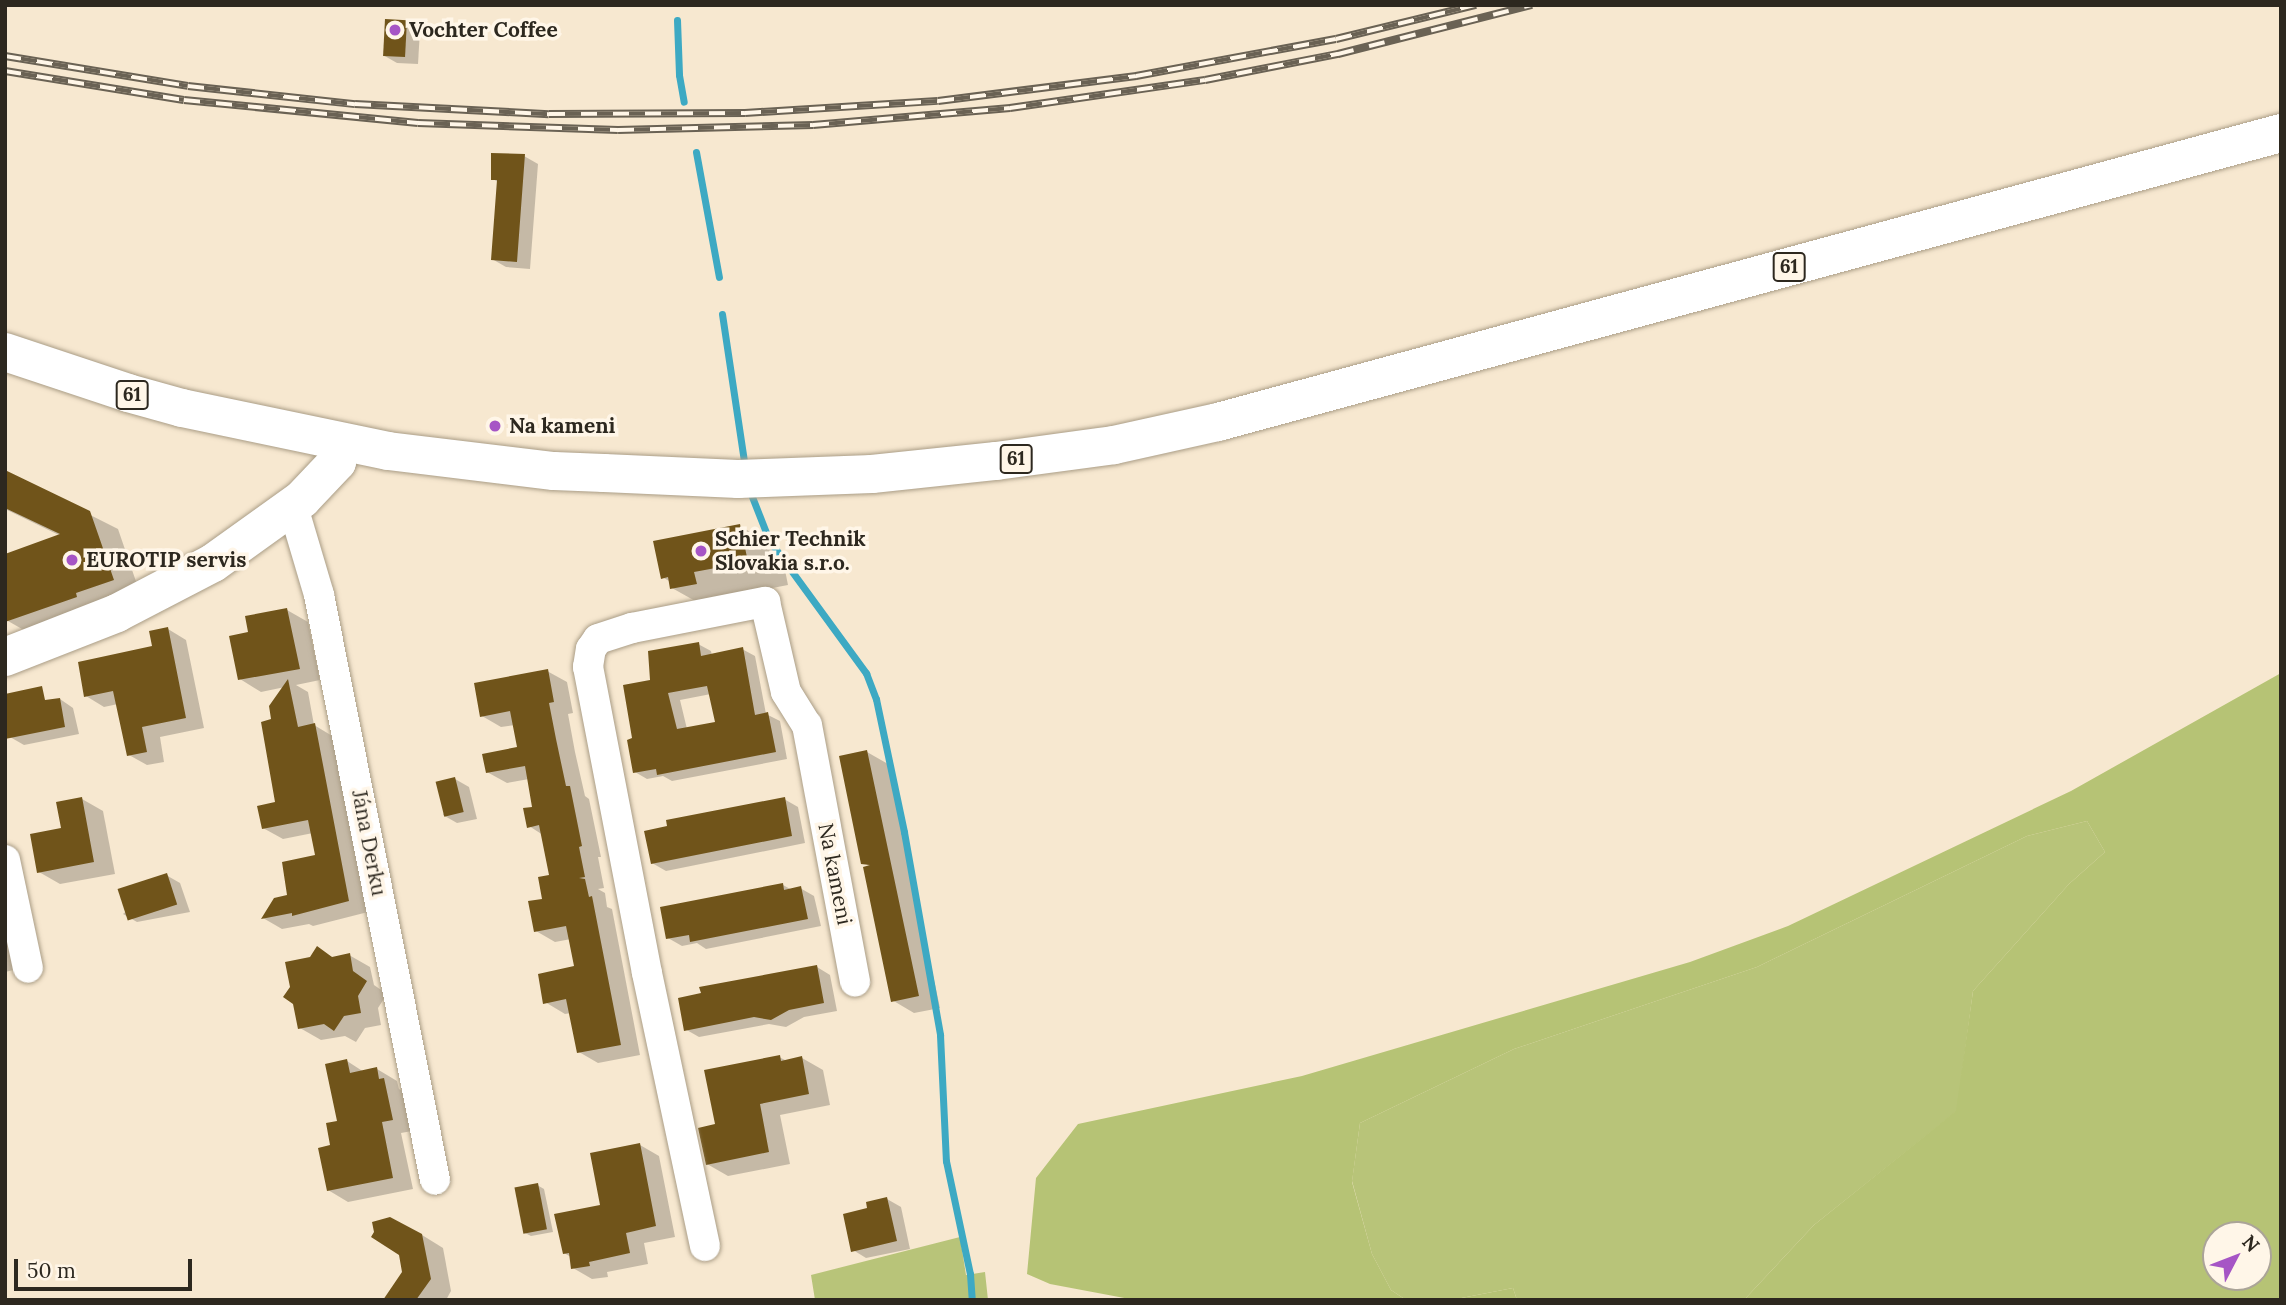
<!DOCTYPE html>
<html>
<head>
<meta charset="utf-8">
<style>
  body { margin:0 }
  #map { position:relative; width:2286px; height:1305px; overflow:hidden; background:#f7e8d0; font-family:Lora,serif }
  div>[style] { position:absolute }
  .green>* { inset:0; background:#b8c479 }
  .forest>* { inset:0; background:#b6c375 }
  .shadow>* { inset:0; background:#0003 }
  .stream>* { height:7px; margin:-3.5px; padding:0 3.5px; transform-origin:3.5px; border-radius:3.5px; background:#3da9c3 }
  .building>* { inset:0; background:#70541a; transform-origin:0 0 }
  .roads { filter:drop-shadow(0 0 2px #aa9d86) drop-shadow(0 0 2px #aa9d86) }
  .street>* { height:30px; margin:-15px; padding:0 15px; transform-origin:15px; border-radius:15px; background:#fff }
  .secondary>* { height:38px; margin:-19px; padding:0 19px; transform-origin:19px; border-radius:19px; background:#fff }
  .primary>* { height:38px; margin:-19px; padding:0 19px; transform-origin:19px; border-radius:19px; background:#fff }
  .rail>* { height:8px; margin-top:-4px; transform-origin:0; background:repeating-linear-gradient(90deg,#fff6e8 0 16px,#6a6254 0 32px); box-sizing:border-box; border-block:2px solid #6a6254 }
  .dots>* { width:19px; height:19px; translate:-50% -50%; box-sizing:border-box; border:4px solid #fff6e8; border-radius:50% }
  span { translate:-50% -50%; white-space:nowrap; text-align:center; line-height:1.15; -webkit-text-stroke:7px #fff6e8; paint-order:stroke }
  .shield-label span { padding:2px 5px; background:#fff6e8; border:2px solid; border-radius:5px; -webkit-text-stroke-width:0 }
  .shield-label { font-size:19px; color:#2d281f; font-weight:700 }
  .poi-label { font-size:21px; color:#2d281f; font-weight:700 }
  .left { translate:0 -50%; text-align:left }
  .street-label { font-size:21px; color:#2d281f }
  .frame { position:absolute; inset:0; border:7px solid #2d281f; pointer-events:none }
  .north { position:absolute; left:2202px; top:1221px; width:70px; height:70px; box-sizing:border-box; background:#fff6e8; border:2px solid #aba498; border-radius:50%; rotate:48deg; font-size:19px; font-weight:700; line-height:28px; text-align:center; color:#2d281f }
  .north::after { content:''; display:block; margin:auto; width:24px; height:32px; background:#a655c5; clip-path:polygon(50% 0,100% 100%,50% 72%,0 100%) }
  .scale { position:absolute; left:14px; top:1259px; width:178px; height:32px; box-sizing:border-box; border:4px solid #2d281f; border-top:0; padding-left:9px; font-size:21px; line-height:24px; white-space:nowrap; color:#2d281f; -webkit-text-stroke:5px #fff6e8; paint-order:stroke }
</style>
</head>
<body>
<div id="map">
  <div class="green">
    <i style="clip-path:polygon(2087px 821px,2105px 852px,2069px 884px,1973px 991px,1957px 1111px,1814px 1225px,1744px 1300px,1517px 1300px,1513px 1288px,1451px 1300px,1406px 1300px,1391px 1290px,1372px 1254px,1352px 1181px,1360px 1123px,1514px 1049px,1757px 967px,2027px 836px)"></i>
    <i style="clip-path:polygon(960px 1237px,966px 1275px,985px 1272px,988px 1300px,815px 1300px,811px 1275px)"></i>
  </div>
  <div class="forest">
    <i style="clip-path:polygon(evenodd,2281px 673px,2281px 1300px,1744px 1300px,1814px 1225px,1956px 1111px,1973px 991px,2069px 884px,2105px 852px,2087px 821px,2027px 836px,1757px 967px,1514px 1049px,1360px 1123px,1352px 1182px,1372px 1254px,1391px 1290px,1406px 1300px,1135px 1300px,1050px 1284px,1027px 1274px,1036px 1178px,1078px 1124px,1302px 1076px,1690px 962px,1788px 926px,2071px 791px,2281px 673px,2216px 1235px,2258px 1235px,2258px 1277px,2216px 1277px,2216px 1235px)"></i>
    <i style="clip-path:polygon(1513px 1288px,1517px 1300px,1451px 1300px)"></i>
  </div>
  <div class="shadow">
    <i style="clip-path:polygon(407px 22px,420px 30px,418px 64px,397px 63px,383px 55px)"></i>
    <i style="clip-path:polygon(524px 156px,538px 164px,530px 269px,506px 267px,492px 259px,498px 182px,493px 179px)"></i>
    <i style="clip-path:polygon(5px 472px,118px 529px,141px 596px,36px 637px,8px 621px,61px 536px,5px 509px)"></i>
    <i style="clip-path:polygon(740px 526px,781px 550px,788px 585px,735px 595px,713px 611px,672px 588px,671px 582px,662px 577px)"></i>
    <i style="clip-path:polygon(287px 610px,308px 622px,320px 680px,296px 685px,308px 692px,314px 725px,334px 737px,368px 912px,313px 926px,309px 924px,282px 929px,263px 918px,289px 896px,317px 856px,313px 833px,283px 839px,263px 828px,277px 804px,273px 721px,285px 687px,261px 692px,240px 679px,250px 633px)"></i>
    <i style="clip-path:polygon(168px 629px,186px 640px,204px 728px,160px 737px,164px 762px,147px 765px,129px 755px,118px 704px,104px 707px,86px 696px,154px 648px)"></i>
    <i style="clip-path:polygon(evenodd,698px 644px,711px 651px,712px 656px,742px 649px,755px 656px,766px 714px,780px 721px,787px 759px,672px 781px,663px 776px,647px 779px,635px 772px,634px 740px,652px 681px,698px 644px,711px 694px,717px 724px,687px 729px,680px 700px,711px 694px)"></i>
    <i style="clip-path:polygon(547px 671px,567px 682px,573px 713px,568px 714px,575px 752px,585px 796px,589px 799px,601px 857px,598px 857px,604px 888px,598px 889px,605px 893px,607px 907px,612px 909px,640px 1055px,598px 1063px,579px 1052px,571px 1013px,565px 1014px,545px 1002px,576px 968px,571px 939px,555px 942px,536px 931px,551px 876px,543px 835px,529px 826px,534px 808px,529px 779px,507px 783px,487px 772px,519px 748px,515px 725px,501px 727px,482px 716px)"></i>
    <i style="clip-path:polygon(31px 690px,48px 702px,60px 699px,73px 708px,79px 734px,24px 745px,10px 737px)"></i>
    <i style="clip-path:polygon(867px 752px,888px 764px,940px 1008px,914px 1013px,892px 1000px,871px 867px,863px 862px)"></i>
    <i style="clip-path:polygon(455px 779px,469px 787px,477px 819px,457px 823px,443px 815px)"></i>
    <i style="clip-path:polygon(82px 799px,103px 811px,115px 874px,60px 884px,39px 872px)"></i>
    <i style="clip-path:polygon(784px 799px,798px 807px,805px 843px,666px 871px,652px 863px)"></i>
    <i style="clip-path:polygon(166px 875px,180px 883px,190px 912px,137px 922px,123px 914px)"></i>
    <i style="clip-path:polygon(783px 885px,792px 890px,800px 888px,814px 896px,821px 926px,706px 949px,697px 943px,682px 946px,668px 938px)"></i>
    <i style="clip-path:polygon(5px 891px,22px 968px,5px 972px)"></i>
    <i style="clip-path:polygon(317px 949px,334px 958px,349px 955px,370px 967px,374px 985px,387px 994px,378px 1008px,381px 1025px,365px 1028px,356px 1042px,345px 1036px,321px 1040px,300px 1028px,311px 959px)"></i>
    <i style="clip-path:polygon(817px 967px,830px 975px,837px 1011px,804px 1017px,786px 1027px,769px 1024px,699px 1037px,685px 1029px)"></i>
    <i style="clip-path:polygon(779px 1057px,787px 1061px,802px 1058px,823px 1070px,830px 1105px,780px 1115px,790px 1164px,728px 1176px,707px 1164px,717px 1126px)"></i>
    <i style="clip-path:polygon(347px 1061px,364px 1072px,377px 1069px,397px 1081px,399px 1089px,404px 1092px,412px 1131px,401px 1133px,413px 1189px,348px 1202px,328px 1190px)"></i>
    <i style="clip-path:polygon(640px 1145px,659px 1156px,675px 1237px,644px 1243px,648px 1264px,607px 1272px,608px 1277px,592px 1279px,573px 1268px,571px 1257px,564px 1253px,602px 1207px)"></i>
    <i style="clip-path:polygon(537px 1185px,544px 1189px,553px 1232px,531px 1236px,525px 1233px)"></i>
    <i style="clip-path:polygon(887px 1199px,901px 1207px,910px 1249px,866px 1258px,853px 1250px,869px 1210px)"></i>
    <i style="clip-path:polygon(422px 1235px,443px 1248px,451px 1291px,446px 1300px,396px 1300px,404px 1272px)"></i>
  </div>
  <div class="stream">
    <i style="left:677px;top:20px;width:55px;rotate:87.9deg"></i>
    <i style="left:679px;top:75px;width:27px;rotate:80deg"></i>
    <i style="left:696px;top:152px;width:127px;rotate:79.6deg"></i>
    <i style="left:722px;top:314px;width:155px;rotate:81.5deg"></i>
    <i style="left:749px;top:489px;width:55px;rotate:68.6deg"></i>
    <i style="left:769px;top:540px;width:165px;rotate:53.9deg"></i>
    <i style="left:866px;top:673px;width:28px;rotate:69deg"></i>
    <i style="left:876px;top:699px;width:136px;rotate:78.1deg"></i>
    <i style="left:904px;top:832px;width:206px;rotate:79.9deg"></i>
    <i style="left:940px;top:1035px;width:126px;rotate:87.3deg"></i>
    <i style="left:946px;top:1161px;width:116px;rotate:78deg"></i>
    <i style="left:970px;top:1274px;width:26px;rotate:86deg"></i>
  </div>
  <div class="building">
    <i style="left:385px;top:19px;width:22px;height:37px;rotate:3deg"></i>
    <i style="clip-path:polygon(491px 153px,525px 154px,517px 262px,491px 260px,497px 180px,491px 180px)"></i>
    <i style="clip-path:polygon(5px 470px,90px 511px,114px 580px,76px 593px,77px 597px,5px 622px,5px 554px,60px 534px,5px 508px)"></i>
    <i style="clip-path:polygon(740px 524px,748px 562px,694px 572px,697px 584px,670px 589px,668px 577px,661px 579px,653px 541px)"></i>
    <i style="clip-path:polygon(287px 608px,300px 669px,238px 680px,229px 636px,248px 632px,245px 616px)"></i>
    <i style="clip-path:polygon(168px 627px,186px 718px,142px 727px,147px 752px,127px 756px,113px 691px,84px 697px,78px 662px,152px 646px,149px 631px)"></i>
    <i style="clip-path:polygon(evenodd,699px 642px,701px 656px,743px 647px,755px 715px,768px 712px,776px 752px,657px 775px,656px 769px,633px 773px,627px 740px,632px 738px,623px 685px,650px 680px,648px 651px,699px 642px,707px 686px,715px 722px,677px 729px,668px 693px,707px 686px)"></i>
    <i style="clip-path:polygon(548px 669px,554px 702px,549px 703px,556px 739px,566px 786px,570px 786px,582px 846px,579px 847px,585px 877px,579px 878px,585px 879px,589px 897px,592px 896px,621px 1045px,577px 1053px,566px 999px,543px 1004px,538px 974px,574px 966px,566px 926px,534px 932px,528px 901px,542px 899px,538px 877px,549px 875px,539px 825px,527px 828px,523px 808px,532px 807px,525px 766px,486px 773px,482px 754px,517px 747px,510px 711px,480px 717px,474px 683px)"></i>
    <i style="clip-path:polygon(288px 679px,298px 727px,315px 723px,349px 901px,292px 916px,292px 913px,261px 919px,274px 898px,287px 895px,282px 862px,315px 855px,308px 820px,262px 829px,257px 806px,275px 802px,261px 722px,271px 719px,269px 706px)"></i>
    <i style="clip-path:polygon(42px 686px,45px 700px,60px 698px,65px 727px,5px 739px,5px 694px)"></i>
    <i style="clip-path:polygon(867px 750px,919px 996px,891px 1002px,863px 867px,870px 865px,861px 864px,839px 756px)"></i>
    <i style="left:455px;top:777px;width:36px;height:20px;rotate:76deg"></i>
    <i style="clip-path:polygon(82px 797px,94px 862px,37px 873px,30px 834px,61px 828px,56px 802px)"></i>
    <i style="clip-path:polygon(785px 797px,792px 836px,651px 864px,644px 831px,667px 826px,666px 820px)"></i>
    <i style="left:167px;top:873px;width:33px;height:52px;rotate:72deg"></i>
    <i style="clip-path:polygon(783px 883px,784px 890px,801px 886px,808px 919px,690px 942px,689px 935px,666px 939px,660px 907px)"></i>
    <i style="clip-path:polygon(317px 946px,332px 957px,350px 953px,353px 971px,367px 981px,358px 996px,361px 1013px,344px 1016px,334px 1031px,324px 1024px,298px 1029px,293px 1004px,283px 997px,290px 987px,285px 962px,310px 957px)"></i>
    <i style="clip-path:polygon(817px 965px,824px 1003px,789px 1010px,771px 1020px,754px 1017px,684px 1031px,678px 998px,701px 993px,699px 987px)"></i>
    <i style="clip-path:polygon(780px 1055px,781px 1061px,802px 1056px,809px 1094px,760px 1104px,769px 1152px,706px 1165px,698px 1128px,715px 1124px,704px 1070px)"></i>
    <i style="clip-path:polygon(347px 1059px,350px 1073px,377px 1067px,379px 1079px,384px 1078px,393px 1120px,382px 1122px,393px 1178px,327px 1191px,318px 1148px,330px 1145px,326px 1123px,337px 1121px,325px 1064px)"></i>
    <i style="clip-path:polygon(640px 1143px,656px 1226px,626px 1233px,630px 1253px,589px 1262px,590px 1266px,571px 1269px,569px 1253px,563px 1254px,554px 1214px,600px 1205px,590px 1153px)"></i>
    <i style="left:538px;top:1183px;width:47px;height:24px;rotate:79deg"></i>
    <i style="clip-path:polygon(887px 1197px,897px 1241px,851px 1252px,843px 1214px,867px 1208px,866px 1202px)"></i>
    <i style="clip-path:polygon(390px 1217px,422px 1234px,431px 1279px,416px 1300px,383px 1300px,402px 1272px,399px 1255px,371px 1237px,374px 1232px,372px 1222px)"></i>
  </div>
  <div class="roads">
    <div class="street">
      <i style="left:293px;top:507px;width:92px;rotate:73.5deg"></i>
      <i style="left:319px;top:595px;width:596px;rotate:78.78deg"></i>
      <i style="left:5px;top:860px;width:110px;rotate:78deg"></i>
      <i style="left:705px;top:1246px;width:279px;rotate:-102deg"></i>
      <i style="left:647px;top:973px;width:312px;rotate:-100.9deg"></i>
      <i style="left:588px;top:667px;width:18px;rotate:-81deg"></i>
      <i style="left:591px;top:649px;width:12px;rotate:-55deg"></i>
      <i style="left:598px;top:639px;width:36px;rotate:-18deg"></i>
      <i style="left:632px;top:628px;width:136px;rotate:-11.1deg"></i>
      <i style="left:765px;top:602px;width:92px;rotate:76.9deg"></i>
      <i style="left:786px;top:692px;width:39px;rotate:58deg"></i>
      <i style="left:807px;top:725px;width:261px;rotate:79.4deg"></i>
    </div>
    <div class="secondary">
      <i style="left:5px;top:657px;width:120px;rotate:-21.4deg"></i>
      <i style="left:117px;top:613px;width:108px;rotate:-27.5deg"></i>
      <i style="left:213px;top:563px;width:110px;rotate:-35.7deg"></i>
      <i style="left:302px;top:499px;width:51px;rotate:-46.6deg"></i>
      <i style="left:337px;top:462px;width:19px;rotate:-81deg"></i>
    </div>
    <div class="primary">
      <i style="left:5px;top:352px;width:130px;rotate:18.4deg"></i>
      <i style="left:128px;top:393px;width:56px;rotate:15.5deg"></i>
      <i style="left:182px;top:408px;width:210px;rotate:11.8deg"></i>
      <i style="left:388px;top:451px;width:167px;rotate:6.9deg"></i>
      <i style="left:554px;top:471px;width:50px;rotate:2.3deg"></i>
      <i style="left:604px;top:473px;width:134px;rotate:2.6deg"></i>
      <i style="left:738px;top:479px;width:134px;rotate:-2.1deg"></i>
      <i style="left:872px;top:474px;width:125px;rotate:-6deg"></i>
      <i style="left:996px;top:461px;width:119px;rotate:-7.7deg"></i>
      <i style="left:1114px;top:445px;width:107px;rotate:-12.5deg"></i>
      <i style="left:1218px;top:422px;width:1102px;rotate:-15.21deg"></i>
    </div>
  </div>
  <div class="rail">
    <i style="left:5px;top:56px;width:185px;rotate:9.3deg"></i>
    <i style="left:188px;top:86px;width:168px;rotate:6.2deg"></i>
    <i style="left:355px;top:104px;width:194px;rotate:3deg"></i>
    <i style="left:549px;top:114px;width:196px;rotate:-0.3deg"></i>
    <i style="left:745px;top:113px;width:193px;rotate:-3.6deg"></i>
    <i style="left:938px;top:101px;width:200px;rotate:-7.2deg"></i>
    <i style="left:1136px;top:76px;width:203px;rotate:-10.5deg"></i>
    <i style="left:1336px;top:39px;width:144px;rotate:-13.7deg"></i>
    <i style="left:5px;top:71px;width:181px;rotate:9.2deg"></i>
    <i style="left:184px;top:100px;width:235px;rotate:5.6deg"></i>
    <i style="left:418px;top:123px;width:200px;rotate:2deg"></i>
    <i style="left:618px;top:130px;width:195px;rotate:-1.5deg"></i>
    <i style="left:813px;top:125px;width:198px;rotate:-4.9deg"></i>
    <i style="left:1010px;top:108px;width:197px;rotate:-8.2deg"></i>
    <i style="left:1205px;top:80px;width:136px;rotate:-11.1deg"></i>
    <i style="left:1338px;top:54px;width:200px;rotate:-14.2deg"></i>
  </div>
  <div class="dots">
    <i style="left:395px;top:30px;background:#a655c5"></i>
    <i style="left:495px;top:426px;background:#a655c5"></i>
    <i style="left:701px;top:551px;background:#a655c5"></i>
    <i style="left:72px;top:560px;background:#a655c5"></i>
  </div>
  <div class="shield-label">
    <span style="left:1789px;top:267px">61</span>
    <span style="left:132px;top:395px">61</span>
    <span style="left:1016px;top:459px">61</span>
  </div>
  <div class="poi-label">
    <span class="left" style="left:409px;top:30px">Vochter Coffee</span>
    <span class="left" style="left:509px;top:426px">Na kameni</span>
    <span class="left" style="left:715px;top:551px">Schier Technik<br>Slovakia s.r.o.</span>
    <span class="left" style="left:86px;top:560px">EUROTIP servis</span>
  </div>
  <div class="street-label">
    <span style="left:369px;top:843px;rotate:79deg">Jána Derku</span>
    <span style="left:835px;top:874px;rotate:79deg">Na kameni</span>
  </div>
  <div class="frame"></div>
  <div class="north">N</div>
  <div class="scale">50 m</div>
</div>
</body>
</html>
